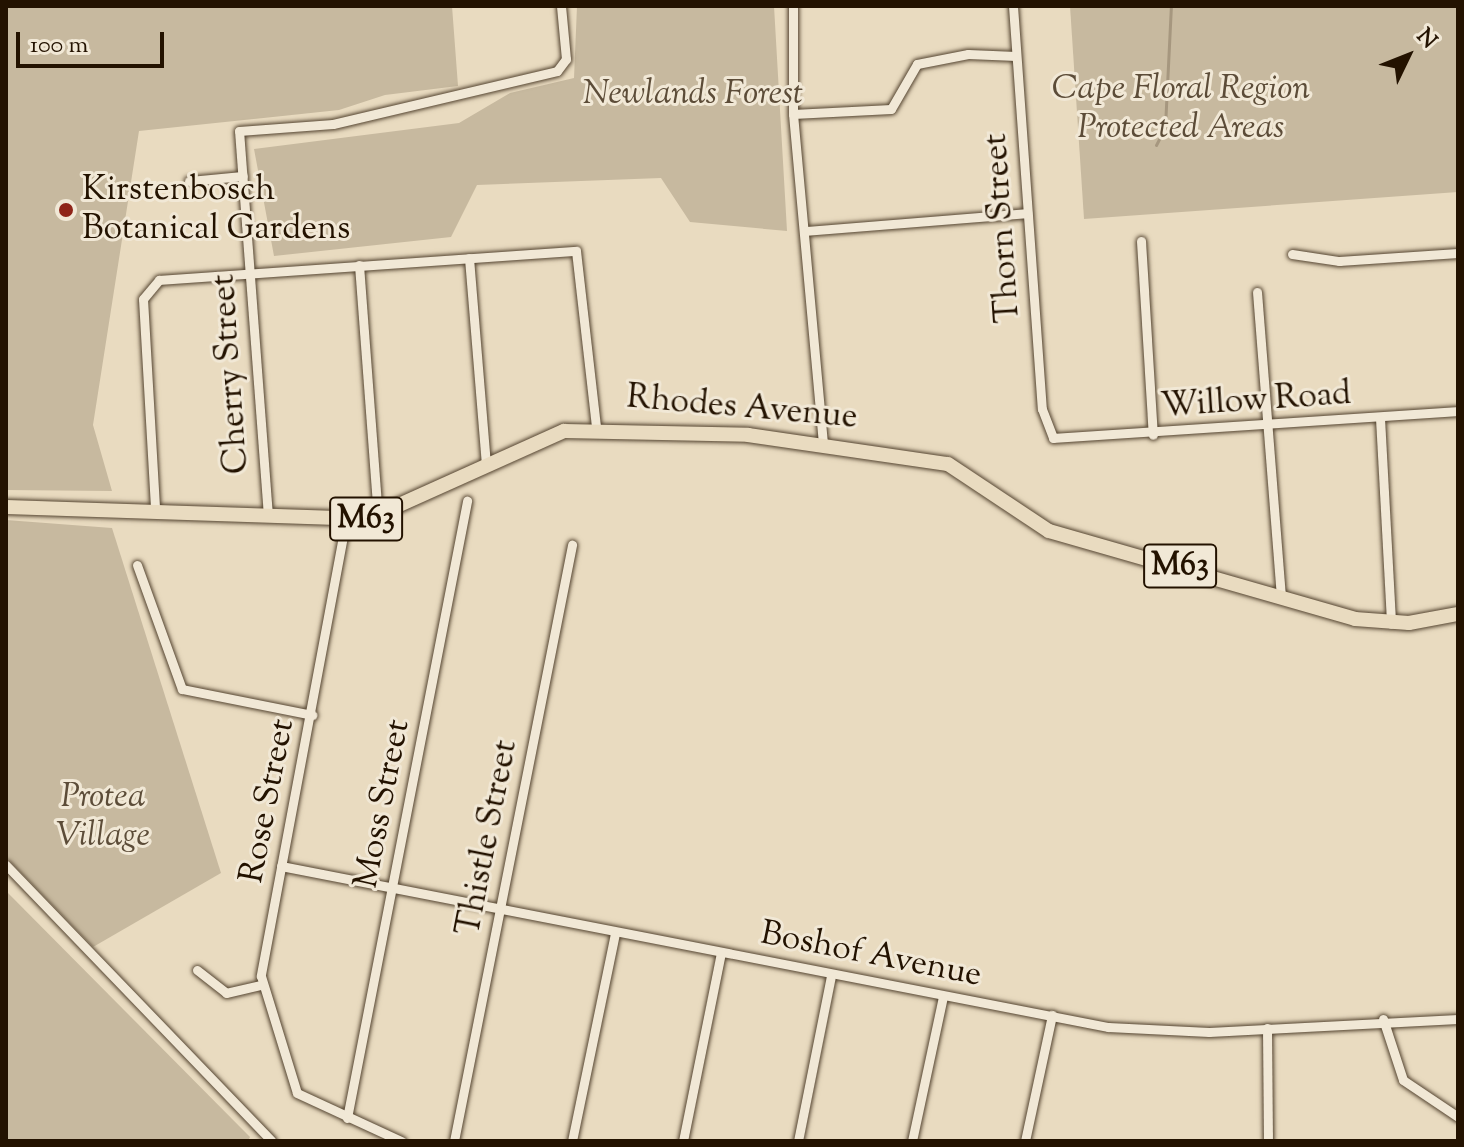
<!DOCTYPE html>
<html>
<head>
<meta charset="utf-8">
<style>
  body { margin:0 }
  #map { position:relative; width:1464px; height:1147px; overflow:hidden; background:#e9dbc0; font-family:"Sorts Mill Goudy",serif }
  div>[style] { position:absolute }
  .green>* { inset:0; background:#c7b99f }
  .stream>* { height:3px; margin:-1.5px; padding:0 1.5px; transform-origin:1.5px; border-radius:1.5px; background:#a6977f }
  .roads { filter:drop-shadow(0 0 2px #544430) drop-shadow(0 0 2px #544430) }
  .street>* { height:9px; margin:-4.5px; padding:0 4.5px; transform-origin:4.5px; border-radius:4.5px; background:#f1e8d6 }
  .primary>* { height:14px; margin:-7px; padding:0 7px; transform-origin:7px; border-radius:7px; background:#e9dbc0 }
  .dots>* { width:22px; height:22px; translate:-50% -50%; box-sizing:border-box; border:4px solid #f1e8d6; border-radius:50% }
  span { translate:-50% -50%; white-space:nowrap; text-align:center; line-height:1.15; -webkit-text-stroke:6px #f1e8d6; paint-order:stroke }
  .shield-label span { padding:2px 6px; background:#f1e8d6; border:2px solid; border-radius:6px; -webkit-text-stroke-width:0 }
  .shield-label { font-size:32px; color:#231200; font-weight:700 }
  .park-label { font-size:34px; color:#5c4c38; font-style:italic }
  .poi-label { font-size:34px; color:#231200 }
  .left { translate:0 -50%; text-align:left }
  .street-label { font-size:34px; color:#231200 }
  .frame { position:absolute; inset:0; border:8px solid #231200; pointer-events:none }
  .north { position:absolute; left:1368px; top:16px; width:80px; height:80px; -webkit-text-stroke:6px #f1e8d6; paint-order:stroke; rotate:47deg; font-size:22px; font-weight:700; line-height:32px; text-align:center; color:#231200 }
  .north::after { content:''; display:block; margin:auto; width:28px; height:36px; background:#231200; clip-path:polygon(50% 0,100% 100%,50% 72%,0 100%) }
  .scale { position:absolute; left:16px; top:32px; width:148px; height:36px; box-sizing:border-box; border:4px solid #231200; border-top:0; padding-left:10px; font-size:24px; line-height:28px; white-space:nowrap; color:#231200; -webkit-text-stroke:6px #f1e8d6; paint-order:stroke }
</style>
</head>
<body>
<div id="map">
  <div class="green">
    <i style="clip-path:polygon(6px 6px,452px 6px,458px 86px,385px 95px,339px 110px,139px 131px,93px 425px,112px 491px,6px 490px)"></i>
    <i style="clip-path:polygon(577px 6px,774px 6px,787px 231px,690px 222px,661px 178px,477px 185px,451px 237px,274px 256px,254px 149px,459px 123px,510px 93px,574px 78px)"></i>
    <i style="clip-path:polygon(1070px 6px,1458px 6px,1458px 192px,1084px 219px)"></i>
    <i style="clip-path:polygon(6px 520px,112px 528px,221px 873px,93px 947px,6px 857px)"></i>
    <i style="clip-path:polygon(6px 891px,250px 1137px,248px 1141px,6px 1141px)"></i>
  </div>
  <div class="stream">
    <i style="left:1156px;top:145px;width:20px;rotate:-63deg"></i>
    <i style="left:1165px;top:127px;width:121px;rotate:-87.2deg"></i>
  </div>
  <div class="roads">
    <div class="street">
      <i style="left:793px;top:6px;width:108px;rotate:90deg"></i>
      <i style="left:793px;top:114px;width:329px;rotate:84.8deg"></i>
      <i style="left:1013px;top:6px;width:404px;rotate:85.9deg"></i>
      <i style="left:1042px;top:409px;width:31px;rotate:69deg"></i>
      <i style="left:1053px;top:438px;width:406px;rotate:-3.8deg"></i>
      <i style="left:793px;top:114px;width:98px;rotate:-2.9deg"></i>
      <i style="left:891px;top:109px;width:52px;rotate:-60deg"></i>
      <i style="left:917px;top:64px;width:52px;rotate:-11.1deg"></i>
      <i style="left:968px;top:54px;width:48px;rotate:2.4deg"></i>
      <i style="left:189px;top:181px;width:54px;rotate:-5.3deg"></i>
      <i style="left:805px;top:231px;width:223px;rotate:-4.6deg"></i>
      <i style="left:1141px;top:241px;width:194px;rotate:86.5deg"></i>
      <i style="left:1292px;top:254px;width:48px;rotate:8.5deg"></i>
      <i style="left:1339px;top:261px;width:119px;rotate:-3.8deg"></i>
      <i style="left:469px;top:258px;width:209px;rotate:85.3deg"></i>
      <i style="left:359px;top:265px;width:253px;rotate:85.7deg"></i>
      <i style="left:1257px;top:292px;width:304px;rotate:85.5deg"></i>
      <i style="left:1380px;top:418px;width:206px;rotate:86.9deg"></i>
      <i style="left:155px;top:507px;width:208px;rotate:-93.3deg"></i>
      <i style="left:143px;top:299px;width:25px;rotate:-50deg"></i>
      <i style="left:159px;top:280px;width:418px;rotate:-4deg"></i>
      <i style="left:576px;top:251px;width:176px;rotate:83.5deg"></i>
      <i style="left:268px;top:516px;width:386px;rotate:-94.3deg"></i>
      <i style="left:239px;top:131px;width:94px;rotate:-4.3deg"></i>
      <i style="left:333px;top:124px;width:230px;rotate:-13.3deg"></i>
      <i style="left:557px;top:71px;width:15px;rotate:-53deg"></i>
      <i style="left:566px;top:59px;width:53px;rotate:-95.4deg"></i>
      <i style="left:346px;top:520px;width:464px;rotate:100.6deg"></i>
      <i style="left:261px;top:976px;width:122px;rotate:72.9deg"></i>
      <i style="left:297px;top:1093px;width:115px;rotate:24.8deg"></i>
      <i style="left:137px;top:565px;width:132px;rotate:70.1deg"></i>
      <i style="left:182px;top:689px;width:133px;rotate:11.3deg"></i>
      <i style="left:6px;top:865px;width:383px;rotate:46.1deg"></i>
      <i style="left:281px;top:866px;width:843px;rotate:11.02deg"></i>
      <i style="left:1108px;top:1027px;width:101px;rotate:2.8deg"></i>
      <i style="left:1209px;top:1032px;width:249px;rotate:-3deg"></i>
      <i style="left:197px;top:970px;width:37px;rotate:38deg"></i>
      <i style="left:226px;top:993px;width:37px;rotate:-13deg"></i>
      <i style="left:1383px;top:1019px;width:64px;rotate:71.8deg"></i>
      <i style="left:1403px;top:1080px;width:66px;rotate:33.9deg"></i>
      <i style="left:1267px;top:1028px;width:111px;rotate:89.5deg"></i>
      <i style="left:347px;top:1118px;width:629px;rotate:-78.99deg"></i>
      <i style="left:454px;top:1141px;width:608px;rotate:-78.8deg"></i>
      <i style="left:572px;top:1141px;width:212px;rotate:-78.3deg"></i>
      <i style="left:683px;top:1141px;width:192px;rotate:-78.6deg"></i>
      <i style="left:798px;top:1141px;width:168px;rotate:-78.7deg"></i>
      <i style="left:912px;top:1141px;width:147px;rotate:-77.9deg"></i>
      <i style="left:1025px;top:1141px;width:129px;rotate:-77.9deg"></i>
    </div>
    <div class="primary">
      <i style="left:6px;top:507px;width:362px;rotate:1.9deg"></i>
      <i style="left:368px;top:519px;width:215px;rotate:-24.2deg"></i>
      <i style="left:564px;top:431px;width:184px;rotate:1.2deg"></i>
      <i style="left:748px;top:435px;width:202px;rotate:8.3deg"></i>
      <i style="left:948px;top:464px;width:121px;rotate:33.6deg"></i>
      <i style="left:1049px;top:531px;width:318px;rotate:16deg"></i>
      <i style="left:1355px;top:619px;width:54px;rotate:4.2deg"></i>
      <i style="left:1409px;top:623px;width:50px;rotate:-10.4deg"></i>
    </div>
  </div>
  <div class="dots">
    <i style="left:66px;top:210px;background:#8f2418"></i>
  </div>
  <div class="shield-label">
    <span style="left:366px;top:519px">M63</span>
    <span style="left:1180px;top:566px">M63</span>
  </div>
  <div class="park-label">
    <span style="left:1181px;top:109px">Cape Floral Region<br>Protected Areas</span>
    <span style="left:693px;top:95px">Newlands Forest</span>
    <span style="left:103px;top:817px">Protea<br>Village</span>
  </div>
  <div class="poi-label">
    <span class="left" style="left:82px;top:210px">Kirstenbosch<br>Botanical Gardens</span>
  </div>
  <div class="street-label">
    <span style="left:1003px;top:228px;rotate:-94deg">Thorn Street</span>
    <span style="left:231px;top:374px;rotate:-94deg">Cherry Street</span>
    <span style="left:1256px;top:401px;rotate:-4deg">Willow Road</span>
    <span style="left:742px;top:408px;rotate:5deg">Rhodes Avenue</span>
    <span style="left:268px;top:801px;rotate:-79deg">Rose Street</span>
    <span style="left:383px;top:804px;rotate:-79deg">Moss Street</span>
    <span style="left:488px;top:838px;rotate:-79deg">Thistle Street</span>
    <span style="left:871px;top:955px;rotate:11deg">Boshof Avenue</span>
  </div>
  <div class="frame"></div>
  <div class="north">N</div>
  <div class="scale">100 m</div>
</div>
</body>
</html>
